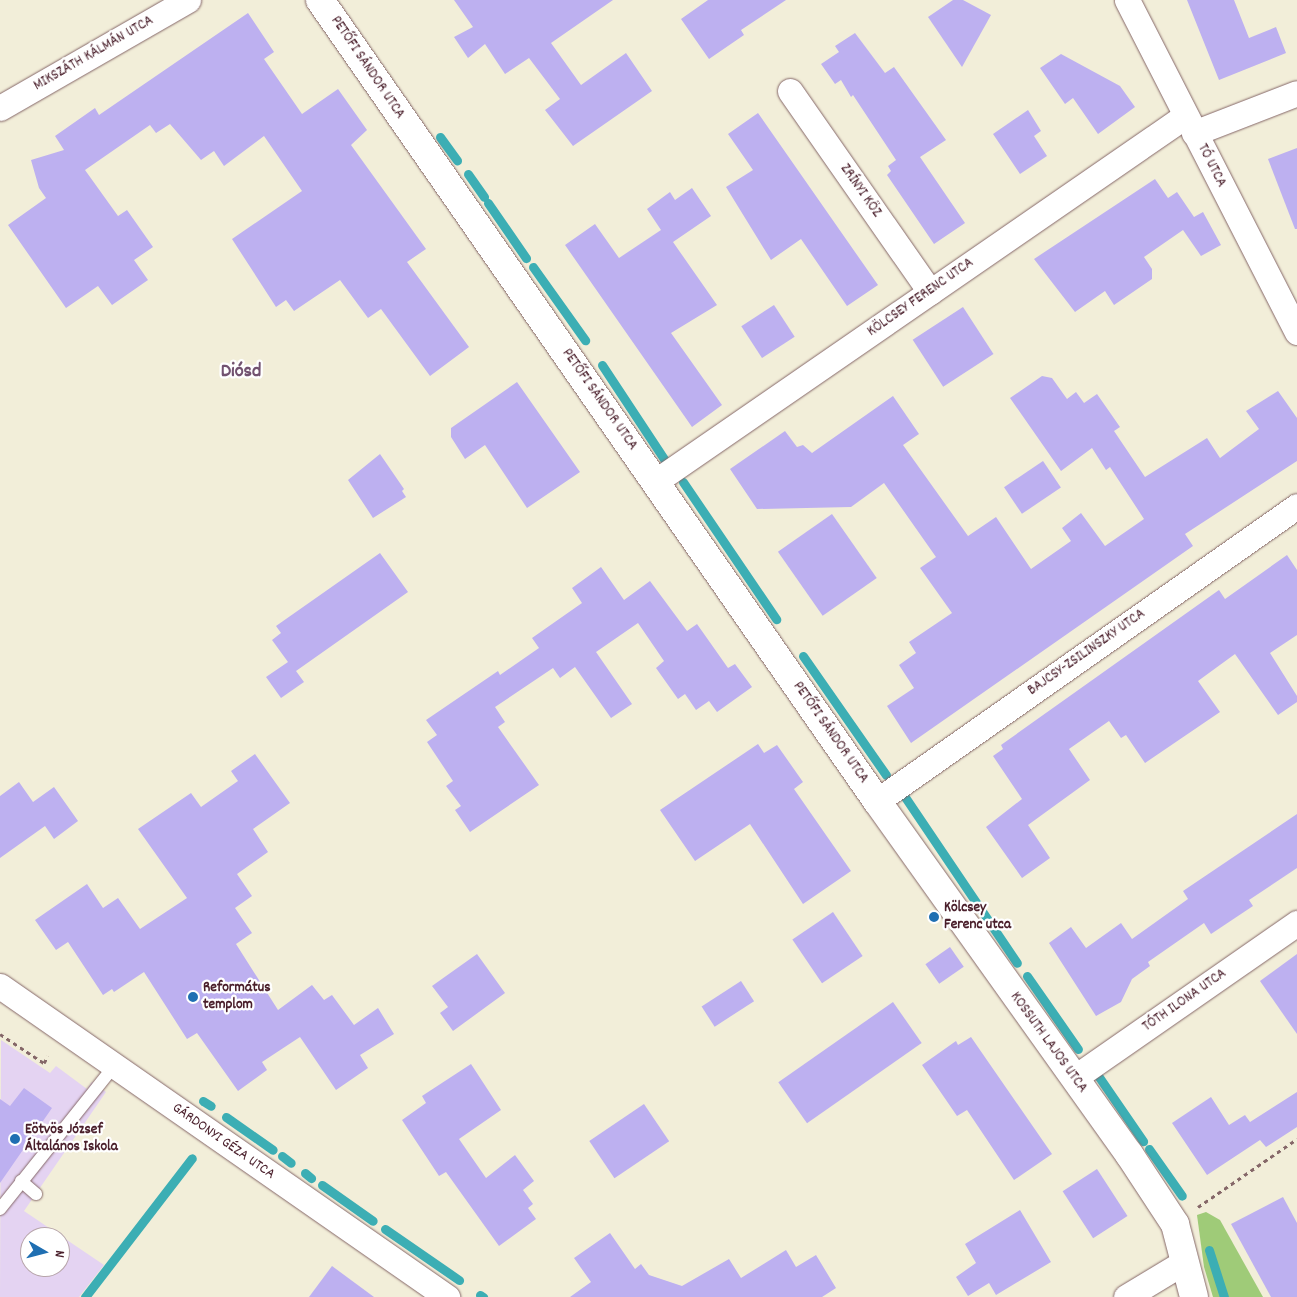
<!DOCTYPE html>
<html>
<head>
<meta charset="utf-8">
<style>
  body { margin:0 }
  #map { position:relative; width:1297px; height:1297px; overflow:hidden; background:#f2eed9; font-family:Dekko,sans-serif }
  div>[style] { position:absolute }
  .built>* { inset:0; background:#e4d3f2 }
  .green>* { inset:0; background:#9fcb78 }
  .stream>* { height:9px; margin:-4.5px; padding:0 4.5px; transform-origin:4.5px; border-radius:4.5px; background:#3caeb4 }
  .building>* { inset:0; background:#bdb0f0; transform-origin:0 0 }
  .path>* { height:3px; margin-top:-1.5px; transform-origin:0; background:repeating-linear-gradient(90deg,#856768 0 4px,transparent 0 8px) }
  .roads { filter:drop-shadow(0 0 1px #856768) drop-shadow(0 0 1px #856768) }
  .lane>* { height:12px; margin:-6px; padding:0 6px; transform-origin:6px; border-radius:6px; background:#fff }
  .street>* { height:25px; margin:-12.5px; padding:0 12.5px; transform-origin:12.5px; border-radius:12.5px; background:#fff }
  .secondary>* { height:28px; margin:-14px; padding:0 14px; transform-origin:14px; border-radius:14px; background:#fff }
  .dots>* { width:14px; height:14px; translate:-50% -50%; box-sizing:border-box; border:2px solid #fff; border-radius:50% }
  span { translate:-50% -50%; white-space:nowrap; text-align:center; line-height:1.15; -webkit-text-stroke:4.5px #fff; paint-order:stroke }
  .street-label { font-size:15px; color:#4a1f2b }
  .poi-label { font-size:15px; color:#4a1f2b; font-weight:700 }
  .left { translate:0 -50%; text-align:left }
  .district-label { font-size:20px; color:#725270; font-weight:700 }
  .north { position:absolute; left:20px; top:1227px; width:50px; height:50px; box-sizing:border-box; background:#fff; border:1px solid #b7a5aa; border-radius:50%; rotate:98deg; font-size:14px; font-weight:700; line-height:20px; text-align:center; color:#4a1f2b }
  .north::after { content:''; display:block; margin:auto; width:18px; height:22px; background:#1f6fb2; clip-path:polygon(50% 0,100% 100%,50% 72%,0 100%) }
</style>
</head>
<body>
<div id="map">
  <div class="built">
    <i style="clip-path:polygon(evenodd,1px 1040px,50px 1073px,56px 1066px,87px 1089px,92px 1082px,106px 1092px,24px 1211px,104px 1265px,79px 1297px,0 1297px,1px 1040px,30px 1237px,60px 1237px,60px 1267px,30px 1267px,30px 1237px)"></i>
  </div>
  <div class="green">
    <i style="clip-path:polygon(1206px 1212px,1220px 1220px,1263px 1297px,1213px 1297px,1204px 1267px,1197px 1215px)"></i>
  </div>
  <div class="stream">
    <i style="left:440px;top:137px;width:29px;rotate:54deg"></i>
    <i style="left:468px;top:174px;width:28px;rotate:55deg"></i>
    <i style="left:488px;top:203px;width:67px;rotate:55.4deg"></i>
    <i style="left:533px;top:267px;width:90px;rotate:54.5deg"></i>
    <i style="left:602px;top:365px;width:113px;rotate:56.6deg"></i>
    <i style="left:683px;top:482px;width:166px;rotate:55.8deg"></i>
    <i style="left:803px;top:656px;width:145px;rotate:55.1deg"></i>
    <i style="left:905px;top:797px;width:200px;rotate:56deg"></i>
    <i style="left:1027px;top:976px;width:89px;rotate:55.1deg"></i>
    <i style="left:1099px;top:1077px;width:78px;rotate:55.5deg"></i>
    <i style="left:203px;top:1101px;width:9px;rotate:32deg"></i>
    <i style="left:226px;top:1117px;width:57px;rotate:35.1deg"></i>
    <i style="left:1149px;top:1149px;width:57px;rotate:54.9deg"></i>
    <i style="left:282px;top:1156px;width:11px;rotate:38deg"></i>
    <i style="left:305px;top:1173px;width:8px;rotate:40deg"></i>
    <i style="left:322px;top:1185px;width:62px;rotate:35.2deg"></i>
    <i style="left:385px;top:1229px;width:90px;rotate:34.6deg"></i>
    <i style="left:1209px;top:1250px;width:49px;rotate:72.3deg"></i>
    <i style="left:480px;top:1295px;width:4px;rotate:34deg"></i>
    <i style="left:85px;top:1297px;width:175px;rotate:-52.4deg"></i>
  </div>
  <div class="building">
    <i style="clip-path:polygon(454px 0,613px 0,551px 43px,581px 85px,626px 53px,652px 91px,573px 146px,545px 110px,560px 99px,529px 58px,505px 74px,485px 44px,468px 58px,454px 37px,473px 27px)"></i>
    <i style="clip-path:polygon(708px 0,786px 0,741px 30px,744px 35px,709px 59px,681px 19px)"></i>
    <i style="clip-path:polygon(953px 0,963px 0,991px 15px,962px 67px,928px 17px)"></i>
    <i style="clip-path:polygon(1187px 0,1234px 0,1249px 38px,1276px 27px,1286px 53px,1219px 80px)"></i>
    <i style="clip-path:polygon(248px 13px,274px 52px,264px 59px,302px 114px,338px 89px,367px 130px,351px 145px,426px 249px,407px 262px,469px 347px,430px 376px,381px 309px,368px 318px,340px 280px,294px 311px,286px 300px,276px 307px,232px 239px,302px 191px,264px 136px,224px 166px,214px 151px,201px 160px,170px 124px,156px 133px,150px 125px,85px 170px,118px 216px,127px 210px,153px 247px,134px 260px,148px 280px,112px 305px,98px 286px,66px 308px,8px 225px,46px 198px,39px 188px,31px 160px,64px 150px,55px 136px,95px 108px,99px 115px)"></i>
    <i style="clip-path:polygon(855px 33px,885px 73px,894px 67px,946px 140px,920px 157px,965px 223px,934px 244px,887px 175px,891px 171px,888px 166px,896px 160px,853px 95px,851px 97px,841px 80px,835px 84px,821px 64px,839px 52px,835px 46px)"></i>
    <i style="clip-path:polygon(1061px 54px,1120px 86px,1135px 107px,1098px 134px,1073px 98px,1065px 104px,1040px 68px)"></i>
    <i style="clip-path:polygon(1028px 110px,1041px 131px,1034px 136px,1047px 156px,1020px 174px,993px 134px)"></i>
    <i style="clip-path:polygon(758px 113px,878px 285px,847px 306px,801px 239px,771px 260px,726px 187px,753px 170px,728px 134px)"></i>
    <i style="clip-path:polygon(1297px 148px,1297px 229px,1295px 229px,1268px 159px)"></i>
    <i style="clip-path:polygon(1155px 179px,1168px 198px,1177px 192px,1194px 217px,1203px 212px,1221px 245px,1201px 256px,1183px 230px,1144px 257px,1152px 269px,1152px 279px,1114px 305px,1105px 291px,1075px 312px,1034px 259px)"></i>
    <i style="clip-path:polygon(692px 188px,711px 216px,673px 242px,717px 305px,671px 333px,722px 405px,692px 427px,565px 245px,595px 224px,619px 258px,661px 230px,647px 209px,670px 192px,675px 200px)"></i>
    <i style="left:774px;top:305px;width:38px;height:39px;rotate:57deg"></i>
    <i style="left:963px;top:307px;width:56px;height:60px;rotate:57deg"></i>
    <i style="clip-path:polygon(1042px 376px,1052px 378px,1067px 399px,1076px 392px,1084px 403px,1097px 394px,1120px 427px,1114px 431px,1145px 477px,1207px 438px,1220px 458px,1259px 429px,1246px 411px,1278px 391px,1297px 418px,1297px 461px,1185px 534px,1193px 546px,911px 743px,887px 706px,914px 688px,899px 665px,916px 653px,909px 642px,952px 613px,920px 568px,936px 557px,884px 483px,851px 507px,757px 509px,730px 469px,785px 431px,797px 447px,803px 445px,812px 453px,893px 396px,919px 434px,903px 445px,968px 536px,996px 517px,1031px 569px,1071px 541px,1062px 528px,1081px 513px,1105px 546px,1144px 519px,1110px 467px,1106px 470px,1092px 448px,1061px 471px,1010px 398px)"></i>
    <i style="clip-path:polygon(517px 382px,580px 472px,527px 508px,485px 445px,465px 459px,451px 437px,451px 428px)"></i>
    <i style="clip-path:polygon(380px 454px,404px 489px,402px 491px,406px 497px,373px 518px,348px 480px)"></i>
    <i style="left:1043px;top:461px;width:32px;height:47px;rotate:56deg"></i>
    <i style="left:832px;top:514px;width:78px;height:66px;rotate:55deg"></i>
    <i style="clip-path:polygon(380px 553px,408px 592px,296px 671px,304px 682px,281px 698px,266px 677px,288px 662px,272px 640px,281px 633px,276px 626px)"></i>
    <i style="clip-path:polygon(1287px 555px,1297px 570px,1297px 635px,1270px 653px,1297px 696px,1297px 702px,1278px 715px,1235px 654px,1198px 681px,1220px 712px,1145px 763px,1126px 735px,1121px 738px,1109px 721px,1069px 749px,1090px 780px,1028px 825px,1050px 858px,1022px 878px,986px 827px,1022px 799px,993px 756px,1003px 749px,1001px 745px,1219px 590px,1225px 599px)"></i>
    <i style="clip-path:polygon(601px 567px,624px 600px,650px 581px,687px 631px,697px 624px,728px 668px,735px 664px,752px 687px,717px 712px,709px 701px,696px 710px,685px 694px,678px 699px,656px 668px,664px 661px,638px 623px,596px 652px,632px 704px,611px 718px,575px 667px,560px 678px,553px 668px,495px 707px,505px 722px,498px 727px,539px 785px,470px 832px,455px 810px,461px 806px,446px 786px,453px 781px,427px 742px,437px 735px,426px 720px,498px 671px,500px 675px,539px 648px,532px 638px,582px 603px,572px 588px)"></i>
    <i style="clip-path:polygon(758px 744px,764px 753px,777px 745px,803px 782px,794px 789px,851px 871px,803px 904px,750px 824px,695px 861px,660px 810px)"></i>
    <i style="clip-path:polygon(255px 754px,290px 803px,253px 829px,268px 852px,237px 874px,252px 896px,235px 908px,252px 933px,236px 944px,278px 1010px,312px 985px,324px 1000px,332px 995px,354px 1025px,378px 1008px,394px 1034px,360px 1055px,368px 1068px,336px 1090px,300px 1037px,262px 1062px,267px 1070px,238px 1091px,197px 1033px,187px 1039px,144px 972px,114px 992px,112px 989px,103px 995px,68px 942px,56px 950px,35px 920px,87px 884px,103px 908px,118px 898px,140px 929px,187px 898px,138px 829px,191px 793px,201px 807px,238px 781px,231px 771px)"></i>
    <i style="clip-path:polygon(19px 782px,33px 802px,54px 787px,78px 821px,54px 839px,45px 826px,0 858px,0 796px)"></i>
    <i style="clip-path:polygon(1297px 814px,1297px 868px,1249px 900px,1253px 906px,1211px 934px,1204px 923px,1148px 962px,1150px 966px,1132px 979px,1121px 1002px,1096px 1016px,1049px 943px,1071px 927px,1086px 948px,1121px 923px,1132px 939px,1188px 899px,1183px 891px)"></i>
    <i style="left:833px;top:912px;width:53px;height:49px;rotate:56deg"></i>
    <i style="left:950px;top:947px;width:24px;height:30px;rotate:55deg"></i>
    <i style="clip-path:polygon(477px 954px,505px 993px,453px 1031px,440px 1013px,448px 1007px,432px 986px)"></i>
    <i style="clip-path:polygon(1297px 954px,1297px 1034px,1260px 981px)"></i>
    <i style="left:741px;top:981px;width:24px;height:47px;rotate:57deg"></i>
    <i style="left:893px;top:1002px;width:50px;height:140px;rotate:55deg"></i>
    <i style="clip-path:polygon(971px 1037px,1052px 1154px,1014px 1180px,967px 1110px,957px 1116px,922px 1065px,956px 1041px,958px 1045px)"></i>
    <i style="clip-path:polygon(471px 1064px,501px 1110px,459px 1139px,486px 1178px,515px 1155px,534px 1181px,523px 1190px,533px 1204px,528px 1208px,536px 1219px,499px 1246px,446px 1172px,439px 1176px,402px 1120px,426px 1103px,422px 1096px)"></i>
    <i style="clip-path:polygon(24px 1088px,52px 1108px,0 1183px,0 1099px,10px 1106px)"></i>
    <i style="clip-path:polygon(1297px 1092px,1297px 1127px,1266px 1147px,1260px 1140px,1207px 1175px,1172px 1123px,1211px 1097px,1229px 1125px,1245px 1115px,1250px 1122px)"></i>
    <i style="left:644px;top:1104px;width:45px;height:66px;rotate:56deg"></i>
    <i style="left:1097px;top:1169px;width:56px;height:41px;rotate:57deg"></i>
    <i style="clip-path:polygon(1283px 1197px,1297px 1223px,1297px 1297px,1271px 1297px,1231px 1224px)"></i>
    <i style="clip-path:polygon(1020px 1210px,1051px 1262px,996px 1295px,989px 1283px,968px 1296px,956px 1277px,976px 1263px,965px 1244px)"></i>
    <i style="clip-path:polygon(610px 1233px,635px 1269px,641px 1264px,649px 1275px,682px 1286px,729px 1259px,741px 1278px,786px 1250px,796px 1267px,816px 1255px,836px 1288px,822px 1297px,570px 1297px,591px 1282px,574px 1258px)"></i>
    <i style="clip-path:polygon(332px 1266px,374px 1297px,309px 1297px)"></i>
  </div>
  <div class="path">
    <i style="left:0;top:1034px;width:53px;rotate:33.4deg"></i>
    <i style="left:44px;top:1063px;width:8px;rotate:-60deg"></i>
    <i style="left:1198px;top:1207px;width:120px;rotate:-34.5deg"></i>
  </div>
  <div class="roads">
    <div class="lane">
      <i style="left:21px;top:1181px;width:20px;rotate:41deg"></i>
      <i style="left:0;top:1209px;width:183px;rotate:-51.4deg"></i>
    </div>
    <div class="street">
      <i style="left:1127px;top:0;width:373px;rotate:62.9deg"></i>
      <i style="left:790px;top:91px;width:245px;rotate:55.1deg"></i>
      <i style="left:0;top:108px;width:217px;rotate:-29.9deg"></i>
      <i style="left:1194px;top:133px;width:110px;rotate:-21.2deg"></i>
      <i style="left:656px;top:481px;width:643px;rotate:-34.6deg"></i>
      <i style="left:877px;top:801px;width:513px;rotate:-35.08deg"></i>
      <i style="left:0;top:986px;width:545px;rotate:34.83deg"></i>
      <i style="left:1074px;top:1078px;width:272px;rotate:-34.8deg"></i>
      <i style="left:1126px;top:1297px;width:68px;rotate:-31.1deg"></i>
    </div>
    <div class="secondary">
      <i style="left:320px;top:0;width:976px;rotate:55.19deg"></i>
      <i style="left:877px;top:801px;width:434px;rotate:54.5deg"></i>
      <i style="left:1129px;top:1154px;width:84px;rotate:56.7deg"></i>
      <i style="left:1175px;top:1224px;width:75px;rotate:75.4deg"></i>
    </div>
  </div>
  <div class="dots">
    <i style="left:934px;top:917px;background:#1f6fb2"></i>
    <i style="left:193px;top:997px;background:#1f6fb2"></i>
    <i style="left:15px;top:1139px;background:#1f6fb2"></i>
  </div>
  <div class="street-label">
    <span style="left:94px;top:54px;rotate:-30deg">MIKSZÁTH KÁLMÁN UTCA</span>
    <span style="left:367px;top:68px;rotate:56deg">PETŐFI SÁNDOR UTCA</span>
    <span style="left:1211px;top:166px;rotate:63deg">TÓ UTCA</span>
    <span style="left:860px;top:191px;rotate:55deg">ZRÍNYI KÖZ</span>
    <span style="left:921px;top:298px;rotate:-35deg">KÖLCSEY FERENC UTCA</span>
    <span style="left:599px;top:400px;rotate:55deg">PETŐFI SÁNDOR UTCA</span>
    <span style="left:1087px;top:653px;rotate:-35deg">BAJCSY-ZSILINSZKY UTCA</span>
    <span style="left:830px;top:733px;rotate:55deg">PETŐFI SÁNDOR UTCA</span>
    <span style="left:1185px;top:1001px;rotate:-35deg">TÓTH ILONA UTCA</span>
    <span style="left:1048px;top:1043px;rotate:54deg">KOSSUTH LAJOS UTCA</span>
    <span style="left:223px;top:1142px;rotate:35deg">GÁRDONYI GÉZA UTCA</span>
  </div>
  <div class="poi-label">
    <span class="left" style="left:944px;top:917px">Kölcsey<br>Ferenc utca</span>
    <span class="left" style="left:203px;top:997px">Református<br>templom</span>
    <span class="left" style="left:25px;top:1139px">Eötvös József<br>Általános Iskola</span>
  </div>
  <div class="district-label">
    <span style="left:241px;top:372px">Diósd</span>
  </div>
  <div class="north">N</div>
</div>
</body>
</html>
